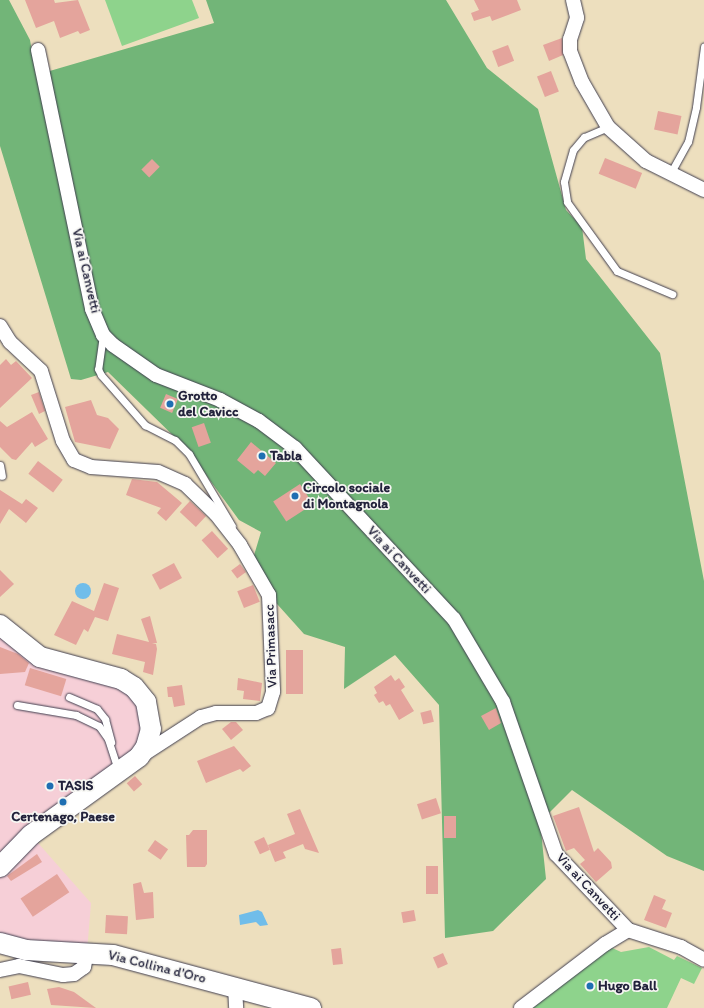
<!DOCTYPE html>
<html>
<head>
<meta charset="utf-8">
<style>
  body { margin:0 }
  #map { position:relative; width:704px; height:1008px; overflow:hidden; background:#eddfbe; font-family:Itim,sans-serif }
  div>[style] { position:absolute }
  .built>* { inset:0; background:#f6cfd7 }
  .green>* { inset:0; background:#8ed38c }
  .forest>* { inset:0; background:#72b578 }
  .water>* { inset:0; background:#70bdea }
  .round { border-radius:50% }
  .building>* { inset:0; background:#e4a49c; transform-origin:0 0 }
  .roads { filter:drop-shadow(0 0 1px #403e4f) drop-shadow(0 0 1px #403e4f) }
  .lane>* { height:7px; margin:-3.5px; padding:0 3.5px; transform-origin:3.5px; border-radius:3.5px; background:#fff }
  .street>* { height:14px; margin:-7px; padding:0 7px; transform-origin:7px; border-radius:7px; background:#fff }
  .secondary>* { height:20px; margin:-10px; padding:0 10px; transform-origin:10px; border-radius:10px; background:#fff }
  .dots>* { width:11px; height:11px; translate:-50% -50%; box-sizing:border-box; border:2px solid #f6f6f2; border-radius:50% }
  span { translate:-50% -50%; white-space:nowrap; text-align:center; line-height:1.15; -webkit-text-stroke:3.5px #f6f6f2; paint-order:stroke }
  .street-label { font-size:14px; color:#22223b }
  .poi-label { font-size:14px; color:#22223b; font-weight:700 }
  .left { translate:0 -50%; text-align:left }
</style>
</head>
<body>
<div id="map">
  <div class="built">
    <i style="clip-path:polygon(0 625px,40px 657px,134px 687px,146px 747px,31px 835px,91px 903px,87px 952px,0 943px)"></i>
  </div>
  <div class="green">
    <i style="clip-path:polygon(105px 0,192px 0,199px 18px,122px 46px)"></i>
    <i style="clip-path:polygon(608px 946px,621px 952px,649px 947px,674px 960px,677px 956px,702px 968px,694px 984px,681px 978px,667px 1008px,530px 1008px)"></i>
  </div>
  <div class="forest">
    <i style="clip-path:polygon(0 0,9px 0,30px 40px,36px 75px,214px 23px,206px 0,446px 0,487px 68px,538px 109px,566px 210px,582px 227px,586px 259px,660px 353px,704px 581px,704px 871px,667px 856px,572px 790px,540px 822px,546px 879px,493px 931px,445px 938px,439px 705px,395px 655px,344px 689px,345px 647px,304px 634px,269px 595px,252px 562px,261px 532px,239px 520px,187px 449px,108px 372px,81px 380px,71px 379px,0 146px)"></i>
  </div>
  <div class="water">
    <i class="round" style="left:75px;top:583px;width:16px;height:16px"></i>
    <i style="clip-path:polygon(258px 910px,262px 912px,268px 925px,260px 926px,256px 922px,240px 925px,239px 915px)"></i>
  </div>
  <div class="building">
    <i style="clip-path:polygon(25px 0,54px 0,55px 3px,78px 0,90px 30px,80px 34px,78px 31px,60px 38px,54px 21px,36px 28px)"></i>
    <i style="clip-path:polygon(474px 0,517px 0,521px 10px,492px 21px,490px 16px,474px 21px,471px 13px,479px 10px)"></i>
    <i style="clip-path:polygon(562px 38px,563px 55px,549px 61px,543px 45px)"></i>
    <i style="left:508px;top:45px;width:17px;height:17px;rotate:69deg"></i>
    <i style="left:551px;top:71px;width:22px;height:15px;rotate:69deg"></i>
    <i style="left:658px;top:111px;width:24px;height:19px;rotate:12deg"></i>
    <i style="left:605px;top:158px;width:40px;height:17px;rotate:22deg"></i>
    <i style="left:152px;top:159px;width:11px;height:15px;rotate:45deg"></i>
    <i style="clip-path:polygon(6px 359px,11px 365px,16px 361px,32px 378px,0 408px,0 365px)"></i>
    <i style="clip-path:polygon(39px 392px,45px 411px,39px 414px,31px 395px)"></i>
    <i style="left:166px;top:394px;width:13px;height:15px;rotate:23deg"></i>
    <i style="clip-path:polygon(91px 400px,97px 415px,108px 418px,119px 429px,110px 449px,75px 442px,65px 407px)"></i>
    <i style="clip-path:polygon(32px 412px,48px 439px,35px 447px,32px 442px,16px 460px,12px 459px,0 447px,0 421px,7px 427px)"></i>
    <i style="left:204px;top:423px;width:21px;height:13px;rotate:71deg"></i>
    <i style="clip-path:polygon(251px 442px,276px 463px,265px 476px,258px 470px,254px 474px,237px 460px)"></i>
    <i style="left:38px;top:461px;width:31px;height:16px;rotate:37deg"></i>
    <i style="clip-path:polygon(132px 479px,157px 482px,182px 503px,166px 521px,157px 513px,161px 508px,126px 495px)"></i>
    <i style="left:300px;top:484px;width:24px;height:32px;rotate:57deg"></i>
    <i style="clip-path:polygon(0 490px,22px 504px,26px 499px,38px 508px,26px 523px,9px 509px,0 524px)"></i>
    <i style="left:190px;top:501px;width:22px;height:15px;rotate:43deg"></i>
    <i style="left:212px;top:531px;width:24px;height:14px;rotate:48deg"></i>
    <i style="left:174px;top:563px;width:17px;height:25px;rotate:62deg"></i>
    <i style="left:240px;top:564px;width:10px;height:11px;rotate:53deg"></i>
    <i style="clip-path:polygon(0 570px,14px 584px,0 597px)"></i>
    <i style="clip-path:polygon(104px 583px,119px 588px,108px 621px,95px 617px,88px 632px,84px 629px,76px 645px,54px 635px,72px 601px,94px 611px)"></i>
    <i style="left:253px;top:585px;width:18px;height:17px;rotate:68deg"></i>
    <i style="clip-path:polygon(150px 616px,157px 643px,152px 643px,156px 644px,157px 649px,153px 675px,143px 672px,145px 662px,112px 654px,117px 634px,149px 642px,141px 619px)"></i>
    <i style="clip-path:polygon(0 647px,18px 654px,29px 663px,25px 672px,0 674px)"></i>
    <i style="left:286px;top:650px;width:17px;height:44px"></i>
    <i style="left:30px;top:668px;width:38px;height:18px;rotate:17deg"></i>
    <i style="clip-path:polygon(391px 675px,395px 681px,399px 678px,405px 687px,401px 690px,414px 711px,399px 720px,390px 704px,386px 706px,383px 701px,379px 703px,374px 695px,377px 693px,374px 687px)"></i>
    <i style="clip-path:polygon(238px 678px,262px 683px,260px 701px,243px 699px,244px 691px,237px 690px)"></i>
    <i style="clip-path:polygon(182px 685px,185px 705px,174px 707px,172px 697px,168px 697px,167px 687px)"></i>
    <i style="clip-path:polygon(496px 708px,501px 723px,489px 730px,481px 716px)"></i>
    <i style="left:431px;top:710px;width:12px;height:11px;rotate:76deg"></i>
    <i style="clip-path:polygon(231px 722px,236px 722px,243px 730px,231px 740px,222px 729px)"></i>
    <i style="clip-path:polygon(234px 746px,251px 766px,243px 772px,240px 769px,206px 783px,197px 761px)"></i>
    <i style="left:135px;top:776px;width:11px;height:11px;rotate:49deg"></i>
    <i style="left:436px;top:798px;width:16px;height:20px;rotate:72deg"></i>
    <i style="clip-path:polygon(579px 807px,594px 852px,598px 848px,611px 862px,612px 868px,596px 882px,580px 864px,585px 860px,574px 848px,566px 851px,553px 816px)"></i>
    <i style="clip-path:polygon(300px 809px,319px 853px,305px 849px,303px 844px,283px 852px,286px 858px,275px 862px,268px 845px,295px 834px,287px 814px)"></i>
    <i style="left:444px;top:816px;width:12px;height:22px"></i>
    <i style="clip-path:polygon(193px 830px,207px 830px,207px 864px,205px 867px,187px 867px,186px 835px,189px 835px)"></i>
    <i style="left:264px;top:837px;width:14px;height:11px;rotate:65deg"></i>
    <i style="left:155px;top:840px;width:16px;height:13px;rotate:35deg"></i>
    <i style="clip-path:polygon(37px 854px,42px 862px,11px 881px,7px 876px)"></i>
    <i style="left:426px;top:866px;width:12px;height:28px"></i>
    <i style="left:57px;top:874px;width:22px;height:44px;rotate:56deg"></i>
    <i style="clip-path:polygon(141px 882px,144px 893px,153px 892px,154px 918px,136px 920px,133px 884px)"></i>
    <i style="clip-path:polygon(654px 895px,666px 900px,662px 909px,672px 913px,666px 928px,644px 920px)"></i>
    <i style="left:414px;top:910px;width:11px;height:13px;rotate:80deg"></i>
    <i style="left:106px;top:915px;width:22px;height:18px;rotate:3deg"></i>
    <i style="left:341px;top:948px;width:16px;height:10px;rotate:83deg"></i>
    <i style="left:443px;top:953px;width:12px;height:11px;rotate:66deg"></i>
    <i style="left:28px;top:982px;width:13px;height:20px;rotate:77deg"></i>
    <i style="clip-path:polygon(59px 987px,74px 992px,96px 1008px,51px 1005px,47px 989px)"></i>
  </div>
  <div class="roads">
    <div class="lane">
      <i style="left:608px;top:127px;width:26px;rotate:157deg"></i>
      <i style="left:584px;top:137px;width:17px;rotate:130deg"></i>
      <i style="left:573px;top:150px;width:33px;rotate:106deg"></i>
      <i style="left:564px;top:182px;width:20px;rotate:81deg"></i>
      <i style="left:567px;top:202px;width:85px;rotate:54.1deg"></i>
      <i style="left:617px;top:271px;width:60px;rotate:22.7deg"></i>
      <i style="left:670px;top:174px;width:37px;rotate:-61deg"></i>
      <i style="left:688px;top:142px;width:36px;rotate:-77deg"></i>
      <i style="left:696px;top:107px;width:61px;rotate:-82.4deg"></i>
      <i style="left:103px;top:335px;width:34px;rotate:98deg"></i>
      <i style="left:98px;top:369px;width:7px;rotate:63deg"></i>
      <i style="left:101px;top:375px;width:67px;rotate:48.7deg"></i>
      <i style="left:145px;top:425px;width:34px;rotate:27deg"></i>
      <i style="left:175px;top:440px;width:20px;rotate:45deg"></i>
      <i style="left:189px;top:454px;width:84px;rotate:59.2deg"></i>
      <i style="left:0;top:465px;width:11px;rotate:80deg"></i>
      <i style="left:69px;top:697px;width:30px;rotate:23deg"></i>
      <i style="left:97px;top:709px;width:13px;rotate:51deg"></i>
      <i style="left:105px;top:719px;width:24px;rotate:75deg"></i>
      <i style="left:17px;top:705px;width:60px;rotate:9.6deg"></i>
      <i style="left:76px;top:715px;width:25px;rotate:26deg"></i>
      <i style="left:99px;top:726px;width:16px;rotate:55deg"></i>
      <i style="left:108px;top:739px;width:33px;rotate:72deg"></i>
    </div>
    <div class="street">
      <i style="left:573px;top:0;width:18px;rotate:77deg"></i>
      <i style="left:577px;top:18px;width:22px;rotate:108deg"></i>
      <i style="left:570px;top:39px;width:12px;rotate:90deg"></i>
      <i style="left:570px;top:51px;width:33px;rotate:69deg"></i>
      <i style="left:582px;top:82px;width:52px;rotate:60deg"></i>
      <i style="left:608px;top:127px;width:51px;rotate:41.8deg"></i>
      <i style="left:646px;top:161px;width:65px;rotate:26.6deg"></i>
      <i style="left:38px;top:50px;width:265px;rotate:78.2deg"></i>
      <i style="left:92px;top:309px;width:28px;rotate:67deg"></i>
      <i style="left:103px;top:335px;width:14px;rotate:45deg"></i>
      <i style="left:113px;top:345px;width:52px;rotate:34.9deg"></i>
      <i style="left:156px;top:375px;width:69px;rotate:21.3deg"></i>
      <i style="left:220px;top:400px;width:44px;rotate:28.3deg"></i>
      <i style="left:259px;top:421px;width:45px;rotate:36.9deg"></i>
      <i style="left:295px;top:448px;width:233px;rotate:47.1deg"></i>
      <i style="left:454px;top:619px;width:96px;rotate:59.4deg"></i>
      <i style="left:503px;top:702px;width:161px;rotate:70.8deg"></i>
      <i style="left:556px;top:854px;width:105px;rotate:46.5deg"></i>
      <i style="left:0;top:326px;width:19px;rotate:58deg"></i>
      <i style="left:10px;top:342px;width:42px;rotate:43.1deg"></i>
      <i style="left:41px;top:371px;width:73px;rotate:72.6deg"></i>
      <i style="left:63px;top:441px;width:22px;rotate:60deg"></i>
      <i style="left:74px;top:460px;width:18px;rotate:22deg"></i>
      <i style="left:91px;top:467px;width:67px;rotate:4.3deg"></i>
      <i style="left:158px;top:472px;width:30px;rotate:24deg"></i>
      <i style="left:185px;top:484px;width:43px;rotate:44.1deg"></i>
      <i style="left:216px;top:514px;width:39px;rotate:52deg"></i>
      <i style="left:240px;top:545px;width:58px;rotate:59.9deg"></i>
      <i style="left:269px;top:595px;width:97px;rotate:87.6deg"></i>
      <i style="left:273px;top:692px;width:17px;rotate:107deg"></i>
      <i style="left:268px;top:708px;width:13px;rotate:157deg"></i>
      <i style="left:256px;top:713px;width:40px;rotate:180deg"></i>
      <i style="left:216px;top:713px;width:16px;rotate:165deg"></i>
      <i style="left:201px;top:717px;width:72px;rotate:147deg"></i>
      <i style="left:628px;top:930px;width:56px;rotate:17.8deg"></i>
      <i style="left:681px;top:947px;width:26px;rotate:29deg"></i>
      <i style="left:0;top:970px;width:19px;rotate:-12deg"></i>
      <i style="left:19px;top:966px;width:45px;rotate:11.6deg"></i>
      <i style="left:63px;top:975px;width:11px;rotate:-5deg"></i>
      <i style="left:74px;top:974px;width:12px;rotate:-35deg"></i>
      <i style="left:84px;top:967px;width:15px;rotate:-79deg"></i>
      <i style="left:235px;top:986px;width:22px;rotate:87deg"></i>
      <i style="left:521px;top:1008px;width:106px;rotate:-37.3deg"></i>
      <i style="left:605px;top:944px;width:27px;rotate:-31deg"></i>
    </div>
    <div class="secondary">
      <i style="left:0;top:625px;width:51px;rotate:38.7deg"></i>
      <i style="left:40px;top:657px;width:84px;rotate:15.2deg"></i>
      <i style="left:121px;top:679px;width:15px;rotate:32deg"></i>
      <i style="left:134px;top:687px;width:19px;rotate:51deg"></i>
      <i style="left:146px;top:702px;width:27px;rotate:80deg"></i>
      <i style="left:151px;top:729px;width:19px;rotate:106deg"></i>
      <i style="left:146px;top:747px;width:12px;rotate:125deg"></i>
      <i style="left:139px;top:757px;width:133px;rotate:144.2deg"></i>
      <i style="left:31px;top:835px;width:45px;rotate:134.1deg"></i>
      <i style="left:0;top:943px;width:27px;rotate:15deg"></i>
      <i style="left:26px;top:950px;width:87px;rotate:3.3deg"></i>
      <i style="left:113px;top:955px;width:205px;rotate:15deg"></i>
    </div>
  </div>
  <div class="dots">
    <i style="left:170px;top:404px;background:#1f6fb2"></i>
    <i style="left:262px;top:456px;background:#1f6fb2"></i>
    <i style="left:295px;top:496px;background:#1f6fb2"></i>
    <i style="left:50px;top:786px;background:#1f6fb2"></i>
    <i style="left:63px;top:802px;background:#1f6fb2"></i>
    <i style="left:590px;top:986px;background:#1f6fb2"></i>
  </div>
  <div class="street-label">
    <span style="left:86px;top:271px;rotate:77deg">Via ai Canvetti</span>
    <span style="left:399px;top:560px;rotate:47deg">Via ai Canvetti</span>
    <span style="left:271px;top:646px;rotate:-92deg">Via Primasacc</span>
    <span style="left:588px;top:887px;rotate:47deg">Via ai Canvetti</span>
    <span style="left:157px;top:967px;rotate:14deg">Via Collina d'Oro</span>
  </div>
  <div class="poi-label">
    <span class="left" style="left:178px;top:404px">Grotto<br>del Cavicc</span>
    <span class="left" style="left:270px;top:456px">Tabla</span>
    <span class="left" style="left:303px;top:496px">Circolo sociale<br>di Montagnola</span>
    <span class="left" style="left:58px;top:786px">TASIS</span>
    <span style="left:63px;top:817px">Certenago, Paese</span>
    <span class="left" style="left:598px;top:986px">Hugo Ball</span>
  </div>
</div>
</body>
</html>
